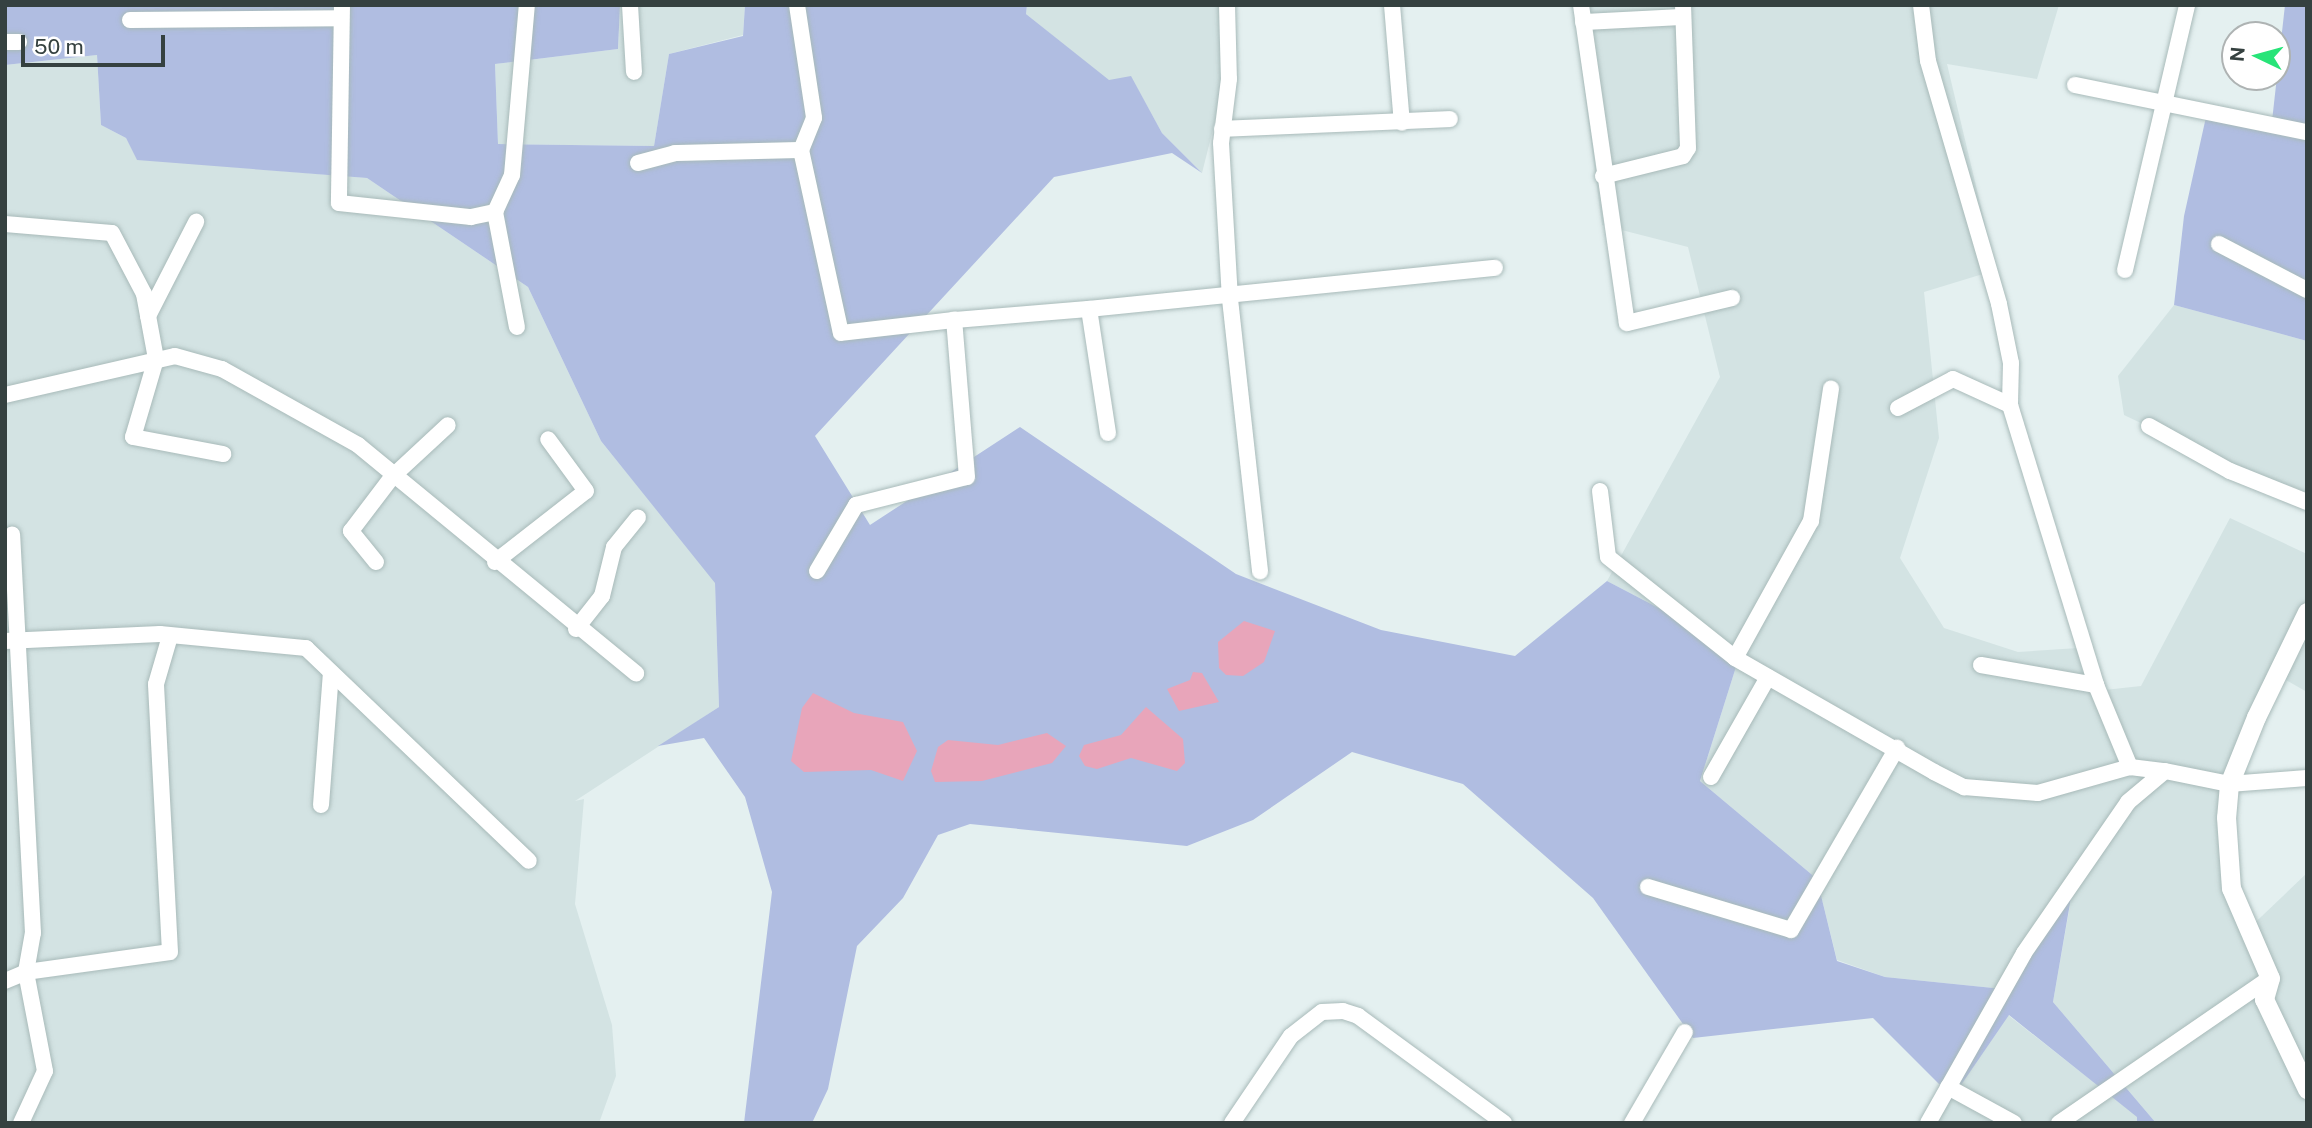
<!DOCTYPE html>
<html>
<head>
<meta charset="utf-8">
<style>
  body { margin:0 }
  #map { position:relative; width:2312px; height:1128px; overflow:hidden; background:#e4f0f0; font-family:"Public Sans",sans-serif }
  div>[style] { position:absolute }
  .residential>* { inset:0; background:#d3e3e3 }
  .green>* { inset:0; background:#b0bde1 }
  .water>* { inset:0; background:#e8a5ba }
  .roads { filter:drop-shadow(0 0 2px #a8bab9) drop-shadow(0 0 2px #a8bab9) }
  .minor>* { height:16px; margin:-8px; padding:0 8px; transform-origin:8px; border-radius:8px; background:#fff }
  .tertiary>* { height:19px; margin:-9.5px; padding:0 9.5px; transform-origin:9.5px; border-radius:9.5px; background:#fff }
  span { translate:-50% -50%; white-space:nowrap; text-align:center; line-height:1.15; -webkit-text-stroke:6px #fff; paint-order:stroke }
  .frame { position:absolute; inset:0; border:7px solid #354140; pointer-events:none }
  .north { position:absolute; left:2221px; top:21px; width:70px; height:70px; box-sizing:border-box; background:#fff; border:2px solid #aeb3b3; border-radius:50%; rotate:275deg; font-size:19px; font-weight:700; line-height:28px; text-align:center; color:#354140 }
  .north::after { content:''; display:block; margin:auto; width:24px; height:32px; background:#27e478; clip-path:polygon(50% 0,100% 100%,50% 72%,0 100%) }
  .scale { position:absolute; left:21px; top:35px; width:144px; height:32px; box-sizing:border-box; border:4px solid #354140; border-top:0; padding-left:9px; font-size:21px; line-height:24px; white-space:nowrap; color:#354140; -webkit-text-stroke:5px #fff; paint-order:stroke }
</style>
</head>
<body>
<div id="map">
  <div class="residential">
    <i style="clip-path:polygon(620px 5px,745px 5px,743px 35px,669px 54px,654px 146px,498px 144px,495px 64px,618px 49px)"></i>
    <i style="clip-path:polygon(1027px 5px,1222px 5px,1227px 73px,1202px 173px,1162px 133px,1131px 77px,1109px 81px,1026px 14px)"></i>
    <i style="clip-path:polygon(1573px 5px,2059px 5px,2037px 79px,1947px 64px,1996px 270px,1924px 292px,1939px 438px,1900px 558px,1944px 628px,2018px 652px,2078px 648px,2086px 692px,2141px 686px,2230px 518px,2307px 554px,2307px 602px,2296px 624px,2307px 633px,2307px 692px,2272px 672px,2248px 720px,2222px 863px,2241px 936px,2307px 873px,2307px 1123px,2156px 1123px,2053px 1002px,2074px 882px,2003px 989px,1885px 977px,1837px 960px,1817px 879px,1700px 781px,1741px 651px,1607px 581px,1720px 377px,1688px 247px,1602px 225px)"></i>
    <i style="clip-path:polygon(97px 55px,101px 125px,126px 138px,137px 159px,367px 178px,528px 287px,601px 441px,715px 582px,719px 707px,575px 801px,584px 799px,575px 904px,612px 1025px,616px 1076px,599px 1123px,5px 1123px,5px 65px)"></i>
    <i style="clip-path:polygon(2174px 305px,2307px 341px,2307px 492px,2229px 465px,2124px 415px,2118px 376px)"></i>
    <i style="clip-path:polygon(2008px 1015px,2138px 1117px,2137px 1123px,1935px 1123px)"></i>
  </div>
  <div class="green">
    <i style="clip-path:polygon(5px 5px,620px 5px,618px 49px,495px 64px,498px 144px,654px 146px,669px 54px,743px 36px,745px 5px,1027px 5px,1026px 14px,1109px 80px,1131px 76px,1162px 133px,1202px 173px,1172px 153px,1054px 177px,815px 436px,870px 525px,1020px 427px,1236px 574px,1381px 630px,1515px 656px,1607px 581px,1741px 651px,1700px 781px,1817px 879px,1837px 961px,1885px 977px,2003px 989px,2074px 880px,2053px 1002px,2156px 1123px,2137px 1123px,2137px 1117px,2009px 1015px,1935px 1123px,1945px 1090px,1873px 1018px,1693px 1038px,1593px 898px,1463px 784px,1352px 752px,1253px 820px,1187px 846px,970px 824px,938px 835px,903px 898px,857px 946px,828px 1089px,812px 1123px,744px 1123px,772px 892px,745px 797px,704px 738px,658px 746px,719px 707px,715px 583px,601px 441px,528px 287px,367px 178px,137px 160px,126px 138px,101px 125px,97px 55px,5px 65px)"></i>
    <i style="clip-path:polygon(2285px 5px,2307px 5px,2307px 341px,2174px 305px,2184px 216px,2208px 108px,2272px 121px)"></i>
  </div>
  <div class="water">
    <i style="clip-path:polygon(1244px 621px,1275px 631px,1264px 662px,1243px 676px,1226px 675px,1219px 668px,1218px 642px)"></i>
    <i style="clip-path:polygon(1193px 672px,1202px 673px,1219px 702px,1179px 711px,1167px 689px,1190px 680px)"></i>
    <i style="clip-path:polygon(813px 693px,854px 713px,903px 722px,917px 751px,903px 781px,871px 770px,804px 772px,791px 761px,802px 708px)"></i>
    <i style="clip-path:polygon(1146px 707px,1183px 739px,1185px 763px,1177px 771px,1131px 758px,1097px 769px,1085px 766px,1079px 756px,1084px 745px,1121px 735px)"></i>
    <i style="clip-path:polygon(1047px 733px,1066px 746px,1052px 763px,982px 781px,935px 782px,931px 771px,938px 747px,948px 740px,998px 745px)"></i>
  </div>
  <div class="roads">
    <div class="minor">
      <i style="left:342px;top:5px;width:198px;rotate:90.9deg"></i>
      <i style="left:339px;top:203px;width:133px;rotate:6.1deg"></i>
      <i style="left:471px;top:217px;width:25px;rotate:-12deg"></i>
      <i style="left:495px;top:212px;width:41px;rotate:-65.3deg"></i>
      <i style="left:512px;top:175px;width:171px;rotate:-85deg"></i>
      <i style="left:630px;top:5px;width:67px;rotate:86.6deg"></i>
      <i style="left:797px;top:5px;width:114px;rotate:81.4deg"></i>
      <i style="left:814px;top:118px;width:35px;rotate:112deg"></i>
      <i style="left:801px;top:150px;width:187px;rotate:77.7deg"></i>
      <i style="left:841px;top:333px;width:114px;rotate:-6.6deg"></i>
      <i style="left:1227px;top:5px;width:74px;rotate:88.5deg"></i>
      <i style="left:1229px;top:79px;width:64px;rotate:97.1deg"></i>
      <i style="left:1221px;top:143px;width:156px;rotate:86.7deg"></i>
      <i style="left:1230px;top:299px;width:274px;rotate:83.7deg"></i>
      <i style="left:1392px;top:5px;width:118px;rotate:85.2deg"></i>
      <i style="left:1581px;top:5px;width:321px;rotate:81.8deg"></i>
      <i style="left:1627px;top:323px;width:108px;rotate:-13.4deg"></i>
      <i style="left:1921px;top:5px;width:56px;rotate:82.9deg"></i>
      <i style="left:1928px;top:61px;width:253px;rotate:73.7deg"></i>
      <i style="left:1999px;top:304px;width:60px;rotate:78.5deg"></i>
      <i style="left:2011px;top:363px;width:42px;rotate:91.4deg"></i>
      <i style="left:130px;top:20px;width:210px;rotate:-0.5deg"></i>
      <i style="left:1583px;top:22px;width:100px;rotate:-2.9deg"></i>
      <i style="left:5px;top:42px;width:14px"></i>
      <i style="left:2075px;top:85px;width:237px;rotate:11.5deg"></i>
      <i style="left:1222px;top:129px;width:228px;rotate:-2.5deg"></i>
      <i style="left:638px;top:163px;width:38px;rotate:-15deg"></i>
      <i style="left:675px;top:153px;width:126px;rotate:-1.4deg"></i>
      <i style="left:1603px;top:176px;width:82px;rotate:-14deg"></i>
      <i style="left:1683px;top:156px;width:9px;rotate:-58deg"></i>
      <i style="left:1688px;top:148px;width:143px;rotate:-92deg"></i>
      <i style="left:495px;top:212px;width:117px;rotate:79.2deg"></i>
      <i style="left:5px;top:224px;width:107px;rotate:4.8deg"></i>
      <i style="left:112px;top:233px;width:69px;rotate:62.3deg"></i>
      <i style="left:144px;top:294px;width:66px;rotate:79.5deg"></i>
      <i style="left:156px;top:359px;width:81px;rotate:106.4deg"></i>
      <i style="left:133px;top:437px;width:92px;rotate:10.7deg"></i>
      <i style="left:2219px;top:244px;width:99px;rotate:27.6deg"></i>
      <i style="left:2125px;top:270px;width:272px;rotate:-76.8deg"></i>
      <i style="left:148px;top:316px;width:106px;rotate:-62.9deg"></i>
      <i style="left:5px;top:395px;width:174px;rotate:-12.9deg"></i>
      <i style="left:175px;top:356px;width:49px;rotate:15.5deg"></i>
      <i style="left:222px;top:369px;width:156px;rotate:29.2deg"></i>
      <i style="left:358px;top:445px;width:360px;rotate:39.4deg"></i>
      <i style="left:1898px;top:408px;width:62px;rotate:-27.8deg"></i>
      <i style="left:1953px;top:379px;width:63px;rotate:24.5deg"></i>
      <i style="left:2010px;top:405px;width:293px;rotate:72.9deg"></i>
      <i style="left:2096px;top:685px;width:89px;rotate:67.5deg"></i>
      <i style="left:2149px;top:426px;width:93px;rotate:29.1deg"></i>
      <i style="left:2230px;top:471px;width:83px;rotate:21.9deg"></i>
      <i style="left:1108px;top:433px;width:125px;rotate:-98.7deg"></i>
      <i style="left:1089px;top:309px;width:408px;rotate:-5.8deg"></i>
      <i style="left:1600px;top:491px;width:66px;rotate:83.1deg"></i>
      <i style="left:1608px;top:557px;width:162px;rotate:38.5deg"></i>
      <i style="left:1735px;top:658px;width:229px;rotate:29.8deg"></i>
      <i style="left:1934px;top:772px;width:34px;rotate:27deg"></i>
      <i style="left:1964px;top:787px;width:74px;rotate:4.6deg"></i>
      <i style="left:2038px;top:793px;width:96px;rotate:-15.8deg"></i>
      <i style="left:2130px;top:767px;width:35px;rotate:7deg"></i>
      <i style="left:376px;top:562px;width:40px;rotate:-129deg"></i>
      <i style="left:351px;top:531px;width:68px;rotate:-52.8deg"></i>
      <i style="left:392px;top:477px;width:76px;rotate:-42.9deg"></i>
      <i style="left:495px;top:562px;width:115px;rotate:-38deg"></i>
      <i style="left:586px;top:491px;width:64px;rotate:-126.2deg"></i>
      <i style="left:817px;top:571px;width:77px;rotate:-59.4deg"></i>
      <i style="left:856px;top:505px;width:114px;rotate:-14.2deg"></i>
      <i style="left:967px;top:477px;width:158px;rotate:-94.7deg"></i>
      <i style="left:954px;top:320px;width:135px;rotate:-4.7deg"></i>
      <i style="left:576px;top:629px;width:42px;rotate:-51.8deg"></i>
      <i style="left:602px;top:596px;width:50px;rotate:-76.2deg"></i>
      <i style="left:614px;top:547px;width:38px;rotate:-51deg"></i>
      <i style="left:5px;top:641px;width:155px;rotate:-2.6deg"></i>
      <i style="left:160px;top:634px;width:147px;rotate:5.5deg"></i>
      <i style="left:306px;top:648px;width:308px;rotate:43.7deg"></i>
      <i style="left:1735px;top:658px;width:157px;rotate:-61deg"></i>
      <i style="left:1811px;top:521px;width:134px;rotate:-81.4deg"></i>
      <i style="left:1981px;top:665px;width:117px;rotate:9.9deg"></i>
      <i style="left:1711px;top:777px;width:115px;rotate:-60.3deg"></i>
      <i style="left:321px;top:805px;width:133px;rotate:-85.7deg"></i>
      <i style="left:1648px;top:887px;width:149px;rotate:16.7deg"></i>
      <i style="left:1791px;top:930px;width:211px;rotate:-59.8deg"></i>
      <i style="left:5px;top:981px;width:23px;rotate:-23deg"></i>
      <i style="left:26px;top:972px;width:40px;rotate:-80deg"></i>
      <i style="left:33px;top:933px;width:399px;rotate:-93deg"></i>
      <i style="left:1948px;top:1087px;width:75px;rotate:28.6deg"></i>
      <i style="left:21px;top:1123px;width:57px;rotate:-65.2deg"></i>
      <i style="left:45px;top:1071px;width:101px;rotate:-100.9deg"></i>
      <i style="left:26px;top:972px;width:145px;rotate:-7.9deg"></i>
      <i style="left:170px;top:952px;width:268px;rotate:-93deg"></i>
      <i style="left:156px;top:684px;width:50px;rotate:-73.7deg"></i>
      <i style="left:1232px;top:1123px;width:105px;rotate:-55.9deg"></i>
      <i style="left:1291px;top:1036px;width:39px;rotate:-38deg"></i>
      <i style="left:1322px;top:1012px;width:21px;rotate:-3deg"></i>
      <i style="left:1343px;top:1011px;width:16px;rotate:18deg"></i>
      <i style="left:1358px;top:1016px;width:181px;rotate:36.2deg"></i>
      <i style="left:1632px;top:1123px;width:105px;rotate:-59.8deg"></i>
      <i style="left:1928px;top:1123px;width:195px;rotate:-60.5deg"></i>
      <i style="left:2024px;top:953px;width:183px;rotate:-55.4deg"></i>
      <i style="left:2128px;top:802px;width:48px;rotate:-40deg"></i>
      <i style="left:2165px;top:771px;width:65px;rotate:11.5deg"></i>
      <i style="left:2229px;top:784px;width:78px;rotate:-4.4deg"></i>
      <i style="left:2059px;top:1123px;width:256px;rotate:-34.5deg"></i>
    </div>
    <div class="tertiary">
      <i style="left:2307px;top:612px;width:117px;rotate:115.9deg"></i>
      <i style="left:2256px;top:717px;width:72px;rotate:111.9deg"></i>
      <i style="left:2229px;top:784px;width:33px;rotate:95deg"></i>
      <i style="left:2226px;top:817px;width:71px;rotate:86deg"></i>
      <i style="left:2231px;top:888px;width:98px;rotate:66.6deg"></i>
      <i style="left:2270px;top:978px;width:22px;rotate:106deg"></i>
      <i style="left:2264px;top:999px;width:100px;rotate:64.5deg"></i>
    </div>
  </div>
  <div class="frame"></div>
  <div class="north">N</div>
  <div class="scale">50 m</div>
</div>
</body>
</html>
